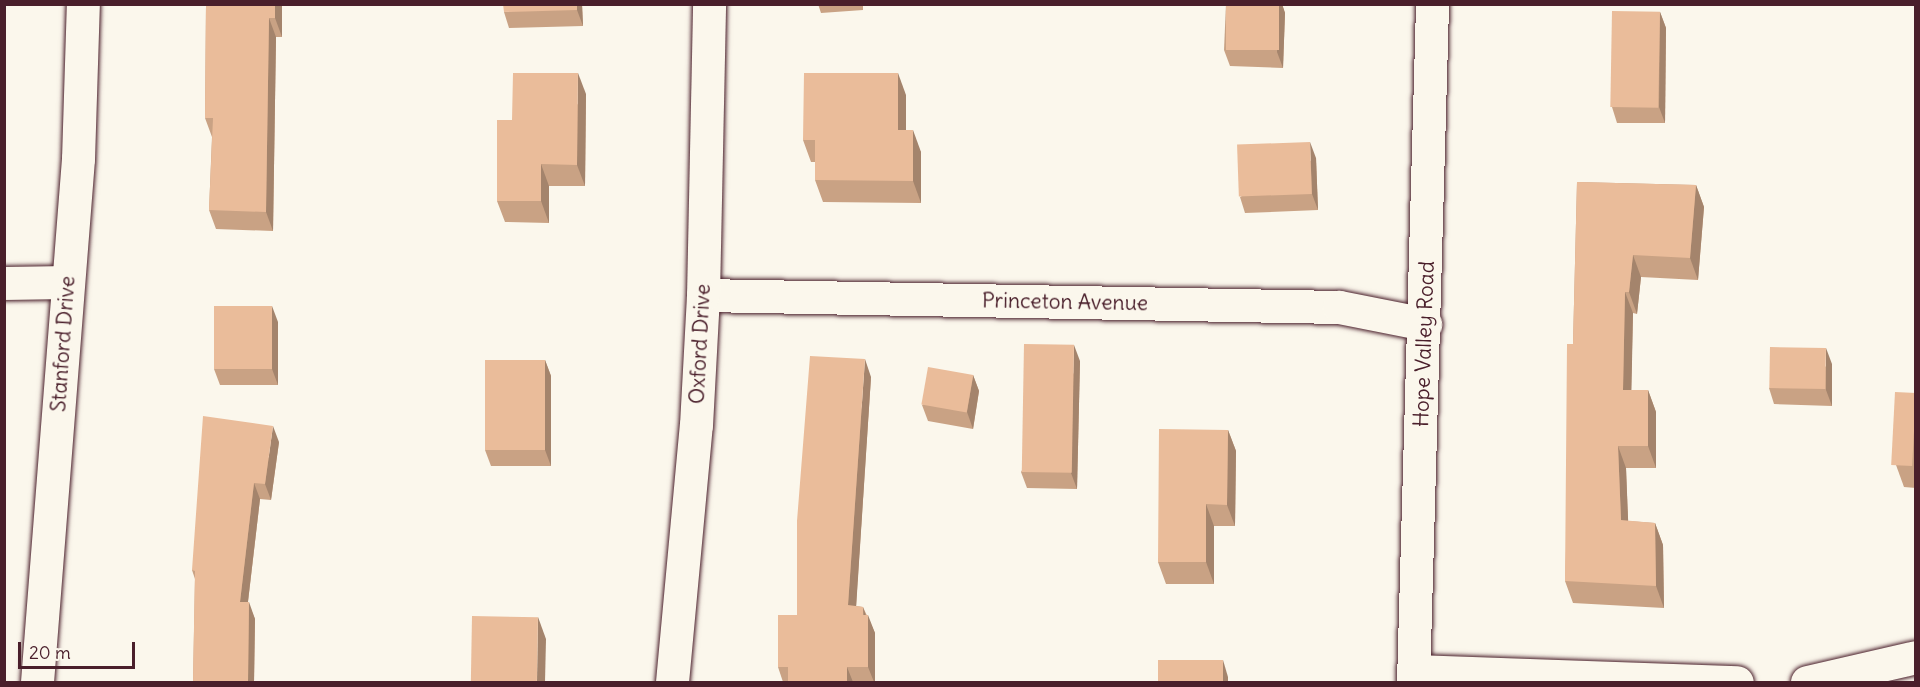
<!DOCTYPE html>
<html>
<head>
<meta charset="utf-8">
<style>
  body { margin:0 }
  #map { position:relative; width:1920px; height:687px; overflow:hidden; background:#fbf7ec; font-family:Delius,sans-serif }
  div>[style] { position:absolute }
  .roads { filter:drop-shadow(0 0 2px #4a1f2b) drop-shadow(0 0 2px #4a1f2b) }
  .minor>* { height:33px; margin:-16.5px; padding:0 16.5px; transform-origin:16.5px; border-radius:16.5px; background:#fbf7ec }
  .secondary>* { height:33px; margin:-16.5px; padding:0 16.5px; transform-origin:16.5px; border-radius:16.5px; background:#fbf7ec }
  .wall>* { inset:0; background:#c9a284 }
  .shaded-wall>* { inset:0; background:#a4846c }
  .building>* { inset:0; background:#eabc9a; transform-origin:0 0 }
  span { translate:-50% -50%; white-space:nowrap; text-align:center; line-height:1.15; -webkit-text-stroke:4.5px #fbf7ec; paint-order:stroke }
  .street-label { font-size:21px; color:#4a1f2b }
  .frame { position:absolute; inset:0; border:6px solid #4a1f2b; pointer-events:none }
  .scale { position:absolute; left:18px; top:642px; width:117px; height:27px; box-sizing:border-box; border:3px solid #4a1f2b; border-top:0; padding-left:8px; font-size:18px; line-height:21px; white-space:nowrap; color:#4a1f2b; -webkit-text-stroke:4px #fbf7ec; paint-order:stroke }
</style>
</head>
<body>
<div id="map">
  <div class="roads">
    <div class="minor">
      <i style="left:4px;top:283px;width:63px;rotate:-0.9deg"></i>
      <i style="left:703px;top:295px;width:636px;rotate:1.08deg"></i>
      <i style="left:1339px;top:307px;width:88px;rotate:11.2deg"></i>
      <i style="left:1414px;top:671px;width:323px;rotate:2deg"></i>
      <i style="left:37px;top:682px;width:525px;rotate:-85.52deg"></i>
      <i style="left:78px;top:159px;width:155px;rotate:-88.2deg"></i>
      <i style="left:672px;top:682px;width:258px;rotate:-84.7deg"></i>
      <i style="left:696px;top:425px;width:130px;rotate:-86.9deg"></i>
      <i style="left:703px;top:295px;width:291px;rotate:-88.8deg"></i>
      <i style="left:1807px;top:682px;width:112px;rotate:-12.9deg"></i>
    </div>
    <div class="secondary">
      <i style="left:1413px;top:682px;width:678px;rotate:-88.39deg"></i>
    </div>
  </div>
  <div class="wall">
    <i style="clip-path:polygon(206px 4px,282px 4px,282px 37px,276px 37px,273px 231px,216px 229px,209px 210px,212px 137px,205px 118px)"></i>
    <i style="clip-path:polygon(582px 4px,583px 26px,509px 28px,504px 12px)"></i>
    <i style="clip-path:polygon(818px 4px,863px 4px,863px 10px,821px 13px)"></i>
    <i style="clip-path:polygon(1226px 4px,1282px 4px,1285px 13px,1283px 68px,1230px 66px,1224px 50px)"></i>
    <i style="clip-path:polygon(1660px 12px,1666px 28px,1665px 123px,1617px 123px,1612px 107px)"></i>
    <i style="clip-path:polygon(586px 94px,585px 186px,549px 186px,549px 223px,505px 222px,497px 201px)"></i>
    <i style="clip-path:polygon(906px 95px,906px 130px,921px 152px,921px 203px,823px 202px,815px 180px,815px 162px,811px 162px,803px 140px)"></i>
    <i style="clip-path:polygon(1316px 158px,1318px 210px,1245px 213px,1240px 197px)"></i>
    <i style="clip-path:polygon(1577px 182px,1696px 185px,1704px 207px,1698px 280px,1641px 277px,1637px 314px,1633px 313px,1631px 390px,1648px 390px,1656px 412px,1656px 468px,1626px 468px,1628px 521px,1655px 523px,1663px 545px,1664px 608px,1573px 603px,1565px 581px,1573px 344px)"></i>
    <i style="clip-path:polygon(278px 322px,278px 385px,220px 385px,214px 369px)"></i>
    <i style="clip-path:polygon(545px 360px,551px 376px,551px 466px,491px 466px,485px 450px)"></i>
    <i style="clip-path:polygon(1080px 361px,1077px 489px,1027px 488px,1021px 472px)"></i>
    <i style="clip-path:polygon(1832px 364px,1832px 406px,1774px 404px,1769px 388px)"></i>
    <i style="clip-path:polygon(973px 375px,979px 391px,973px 429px,928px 421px,922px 405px)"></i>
    <i style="clip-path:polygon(871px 377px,856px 606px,863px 607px,875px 633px,875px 682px,783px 682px,778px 667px,797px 615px)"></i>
    <i style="clip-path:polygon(1916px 393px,1916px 488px,1904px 487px,1896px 465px)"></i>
    <i style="clip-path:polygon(1228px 430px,1236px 451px,1235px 526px,1214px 526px,1214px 584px,1166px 584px,1158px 562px)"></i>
    <i style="clip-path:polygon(279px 442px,271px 500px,260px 499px,248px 602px,255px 619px,254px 682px,193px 682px,195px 579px,192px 570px)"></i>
  </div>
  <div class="shaded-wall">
    <i style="clip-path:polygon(275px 4px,282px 4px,282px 37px,275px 18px)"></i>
    <i style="clip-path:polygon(577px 4px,582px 4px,583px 26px,577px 10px)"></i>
    <i style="clip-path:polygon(1279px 4px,1282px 4px,1285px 13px,1283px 68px,1277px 52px)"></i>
    <i style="clip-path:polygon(1660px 12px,1666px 28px,1665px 123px,1659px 107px)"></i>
    <i style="clip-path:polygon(269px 18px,276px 37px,273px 231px,266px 212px)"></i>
    <i style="clip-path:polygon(578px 73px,586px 94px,585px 186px,577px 165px)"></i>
    <i style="clip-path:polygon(898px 73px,906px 95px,906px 152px,898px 130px)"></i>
    <i style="clip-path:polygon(913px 130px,921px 152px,921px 203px,913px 181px)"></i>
    <i style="clip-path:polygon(1310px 142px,1316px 158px,1318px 210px,1312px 194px)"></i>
    <i style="clip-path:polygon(541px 164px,549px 186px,549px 223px,541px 201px)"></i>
    <i style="clip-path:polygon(1696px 185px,1704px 207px,1698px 280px,1690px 258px)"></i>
    <i style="clip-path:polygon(1633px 255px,1641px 277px,1637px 314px,1629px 292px)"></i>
    <i style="clip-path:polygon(1625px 292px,1633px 313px,1631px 412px,1623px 390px)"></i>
    <i style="clip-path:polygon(272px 306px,278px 322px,278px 385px,272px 369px)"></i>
    <i style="clip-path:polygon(1074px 345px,1080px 361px,1077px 489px,1071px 473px)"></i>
    <i style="clip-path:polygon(1826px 348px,1832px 364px,1832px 406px,1826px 390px)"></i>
    <i style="clip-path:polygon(865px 359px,871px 377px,855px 624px,848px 605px)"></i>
    <i style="clip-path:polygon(545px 360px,551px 376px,551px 466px,545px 450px)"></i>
    <i style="clip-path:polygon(973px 375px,979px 391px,973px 429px,967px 412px)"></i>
    <i style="clip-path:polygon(1648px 390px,1656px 412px,1656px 468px,1648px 446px)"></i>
    <i style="clip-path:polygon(273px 426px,279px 442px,271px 500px,265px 484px)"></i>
    <i style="clip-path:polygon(1228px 430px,1236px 451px,1235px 526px,1227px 505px)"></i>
    <i style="clip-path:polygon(1618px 446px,1626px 468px,1629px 542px,1621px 520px)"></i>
    <i style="clip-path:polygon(254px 483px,260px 499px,246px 618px,240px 602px)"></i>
    <i style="clip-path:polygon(1206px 504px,1214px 526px,1214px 584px,1206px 562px)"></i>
    <i style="clip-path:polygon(1655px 523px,1663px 545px,1664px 608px,1656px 586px)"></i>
    <i style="clip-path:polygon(249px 602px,255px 619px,254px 682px,248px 682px)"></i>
    <i style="clip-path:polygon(863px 607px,868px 622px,868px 615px,875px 633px,875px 682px,874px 682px,868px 667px)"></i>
    <i style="clip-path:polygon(538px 617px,546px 639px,545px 682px,537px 682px)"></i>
    <i style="clip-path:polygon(1223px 660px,1228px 677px,1228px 682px,1223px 682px)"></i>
    <i style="clip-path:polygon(847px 667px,853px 682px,847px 682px)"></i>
  </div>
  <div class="building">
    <i style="clip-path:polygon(206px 4px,275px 4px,275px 18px,269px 18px,266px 212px,209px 210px,213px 118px,205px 118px)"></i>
    <i style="clip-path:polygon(503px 4px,577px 4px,577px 10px,504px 12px)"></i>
    <i style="left:1226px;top:4px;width:53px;height:46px"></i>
    <i style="left:1612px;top:11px;width:48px;height:96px;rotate:1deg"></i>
    <i style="clip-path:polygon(513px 73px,578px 73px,577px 165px,541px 164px,541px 201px,497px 201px,497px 120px,512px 120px)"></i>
    <i style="clip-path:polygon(804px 73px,898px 73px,898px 130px,913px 130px,913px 181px,815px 180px,815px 140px,803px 140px)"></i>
    <i style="left:1310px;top:142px;width:52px;height:73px;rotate:88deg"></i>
    <i style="clip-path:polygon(1577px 182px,1696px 185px,1690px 258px,1633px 255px,1629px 292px,1625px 292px,1623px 390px,1648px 390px,1648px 446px,1618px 446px,1621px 520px,1655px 523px,1656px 586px,1565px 581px,1567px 344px,1573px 344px)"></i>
    <i style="left:214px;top:306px;width:58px;height:63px"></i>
    <i style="left:1024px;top:344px;width:50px;height:128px;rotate:1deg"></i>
    <i style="left:1770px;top:347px;width:56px;height:41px;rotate:1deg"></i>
    <i style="clip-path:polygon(810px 356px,865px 359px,848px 605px,863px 607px,863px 615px,868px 615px,868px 667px,847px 667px,847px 682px,788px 682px,788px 667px,778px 667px,778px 615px,797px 615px,797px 521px)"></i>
    <i style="left:485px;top:360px;width:60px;height:90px"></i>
    <i style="left:928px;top:367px;width:46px;height:38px;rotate:10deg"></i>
    <i style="left:1895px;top:392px;width:21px;height:73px;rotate:3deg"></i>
    <i style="clip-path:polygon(203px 416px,273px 426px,265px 484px,254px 483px,240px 602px,249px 602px,248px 682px,193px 682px,195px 571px,192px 570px)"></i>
    <i style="clip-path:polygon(1159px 429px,1228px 430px,1227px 505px,1206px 504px,1206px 562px,1158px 562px)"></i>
    <i style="left:472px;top:616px;width:66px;height:66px;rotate:1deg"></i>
    <i style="left:1158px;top:660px;width:65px;height:22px"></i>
  </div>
  <div class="street-label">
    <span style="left:1065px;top:302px;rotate:1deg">Princeton Avenue</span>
    <span style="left:63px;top:344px;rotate:-86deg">Stanford Drive</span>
    <span style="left:700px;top:344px;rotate:-87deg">Oxford Drive</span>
    <span style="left:1424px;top:344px;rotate:-88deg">Hope Valley Road</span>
  </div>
  <div class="frame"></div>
  <div class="scale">20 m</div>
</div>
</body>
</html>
